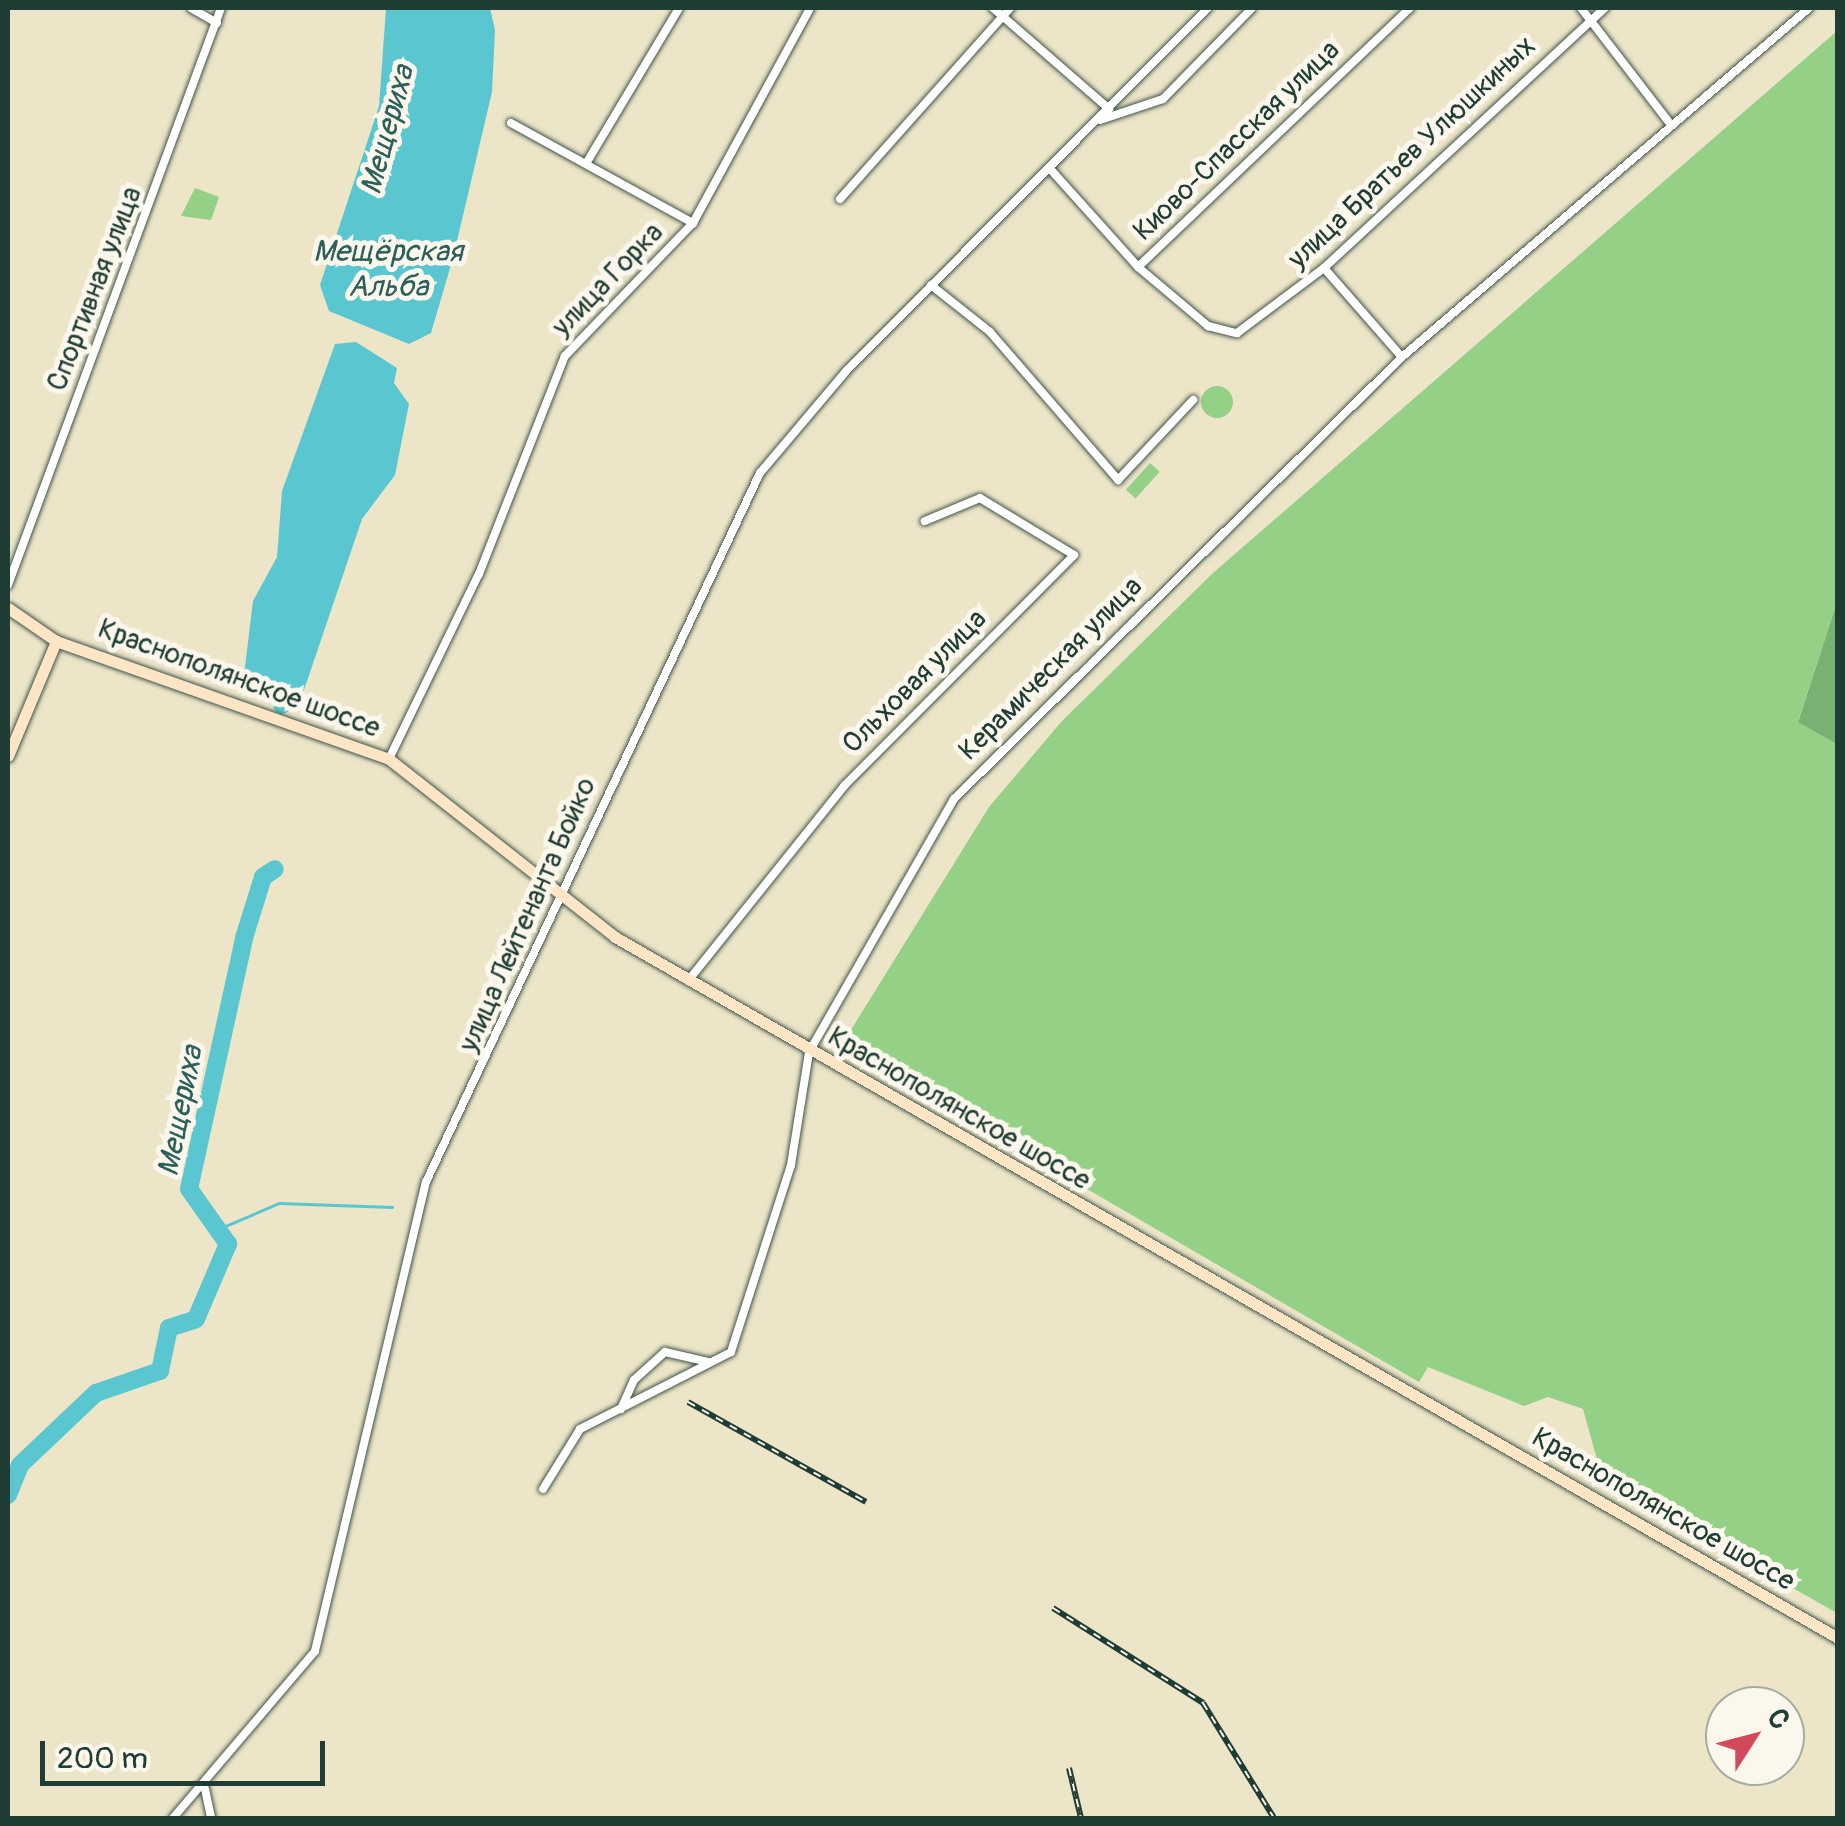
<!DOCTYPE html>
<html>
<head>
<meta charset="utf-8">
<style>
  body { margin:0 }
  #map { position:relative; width:1845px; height:1826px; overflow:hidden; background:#ede5c8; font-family:Pangolin,sans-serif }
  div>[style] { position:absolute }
  .green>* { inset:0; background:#94d085; transform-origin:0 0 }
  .round { border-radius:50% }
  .forest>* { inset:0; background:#77b272 }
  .water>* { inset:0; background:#5ac7d0 }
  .stream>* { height:2.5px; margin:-1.25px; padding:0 1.25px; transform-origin:1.25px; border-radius:1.25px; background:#5ac7d0 }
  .river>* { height:18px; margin:-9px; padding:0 9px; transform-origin:9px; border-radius:9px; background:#5ac7d0 }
  .roads { filter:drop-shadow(0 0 2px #3e564a) drop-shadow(0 0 2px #3e564a) }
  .street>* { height:8px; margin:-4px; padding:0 4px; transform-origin:4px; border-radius:4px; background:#fff }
  .secondary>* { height:11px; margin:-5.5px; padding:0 5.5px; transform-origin:5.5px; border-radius:5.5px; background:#fde5c5 }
  .rail>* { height:6px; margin-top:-3px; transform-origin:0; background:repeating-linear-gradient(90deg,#fbf7ec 0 8px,#1f3d34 0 16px); box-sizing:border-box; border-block:2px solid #1f3d34 }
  span { translate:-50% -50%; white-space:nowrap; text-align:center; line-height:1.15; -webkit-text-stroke:10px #fbf7ec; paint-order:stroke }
  .street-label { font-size:28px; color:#1f3d34 }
  .water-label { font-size:30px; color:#2e605b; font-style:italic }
  .frame { position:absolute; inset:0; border:10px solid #1f3d34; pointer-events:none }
  .north { position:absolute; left:1705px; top:1686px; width:100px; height:100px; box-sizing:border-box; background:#fbf7ec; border:2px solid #a3ada2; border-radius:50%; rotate:54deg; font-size:28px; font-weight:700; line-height:40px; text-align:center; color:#1f3d34 }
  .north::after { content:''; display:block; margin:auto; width:35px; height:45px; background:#d1495b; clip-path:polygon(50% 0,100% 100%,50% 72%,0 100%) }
  .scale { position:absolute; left:40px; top:1741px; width:285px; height:45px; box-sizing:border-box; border:5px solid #1f3d34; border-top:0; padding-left:12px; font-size:30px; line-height:35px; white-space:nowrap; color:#1f3d34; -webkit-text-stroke:8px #fbf7ec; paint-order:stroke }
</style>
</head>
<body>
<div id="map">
  <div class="green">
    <i style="clip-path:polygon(1837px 31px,1837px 602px,1798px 721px,1838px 744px,1837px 1613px,1603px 1481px,1583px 1409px,1548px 1397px,1524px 1406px,1428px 1367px,1419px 1382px,841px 1046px,989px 807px,1062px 721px,1213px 573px)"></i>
    <i style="clip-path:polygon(195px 188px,219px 197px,211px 220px,181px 216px)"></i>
    <i class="round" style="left:1201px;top:386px;width:32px;height:32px"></i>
    <i style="left:1150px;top:463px;width:13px;height:36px;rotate:42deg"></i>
  </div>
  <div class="forest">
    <i style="clip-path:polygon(1837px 602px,1837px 744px,1798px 722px)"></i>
  </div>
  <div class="water">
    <i style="clip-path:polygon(386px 8px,490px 8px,495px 30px,492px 92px,453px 258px,431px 333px,409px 344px,329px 311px,320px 285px,379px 106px)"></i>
    <i style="clip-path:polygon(356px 342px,397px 368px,394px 383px,409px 404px,395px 475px,362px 519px,303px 693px,284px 694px,243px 683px,253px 601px,277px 557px,282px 491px,335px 344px)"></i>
  </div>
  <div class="stream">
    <i style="left:221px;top:1228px;width:63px;rotate:-23.3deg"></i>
    <i style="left:279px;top:1203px;width:113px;rotate:2deg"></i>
  </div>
  <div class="river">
    <i style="left:282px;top:705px;width:35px;rotate:-78deg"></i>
    <i style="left:8px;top:1495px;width:32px;rotate:-68deg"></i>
    <i style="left:20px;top:1465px;width:105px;rotate:-43.5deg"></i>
    <i style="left:96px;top:1393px;width:68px;rotate:-19deg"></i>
    <i style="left:160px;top:1371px;width:44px;rotate:-78.2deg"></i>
    <i style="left:169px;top:1328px;width:28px;rotate:-18deg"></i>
    <i style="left:196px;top:1319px;width:82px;rotate:-66.9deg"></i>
    <i style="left:228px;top:1244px;width:67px;rotate:-125.3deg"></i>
    <i style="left:189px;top:1189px;width:257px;rotate:-77.6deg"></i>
    <i style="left:244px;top:938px;width:64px;rotate:-72.7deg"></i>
    <i style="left:263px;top:877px;width:14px;rotate:-34deg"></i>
  </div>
  <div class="roads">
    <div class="street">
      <i style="left:191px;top:8px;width:30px;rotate:30deg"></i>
      <i style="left:993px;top:8px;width:154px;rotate:41deg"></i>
      <i style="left:1581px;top:8px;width:143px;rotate:52.4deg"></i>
      <i style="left:1100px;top:120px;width:66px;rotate:-18.4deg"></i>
      <i style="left:1163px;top:99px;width:127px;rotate:-45.6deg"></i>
      <i style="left:511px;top:123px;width:208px;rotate:28.8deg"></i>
      <i style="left:587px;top:162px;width:179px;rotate:-59.1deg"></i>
      <i style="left:1052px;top:171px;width:129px;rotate:48.1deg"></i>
      <i style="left:1138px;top:267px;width:92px;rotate:40.1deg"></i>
      <i style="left:1208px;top:326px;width:30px;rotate:14deg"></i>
      <i style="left:1237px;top:333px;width:109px;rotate:-36.8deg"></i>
      <i style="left:1324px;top:268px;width:383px;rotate:-42.8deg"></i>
      <i style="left:840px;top:199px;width:256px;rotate:-48.3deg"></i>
      <i style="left:1138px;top:267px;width:376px;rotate:-43.6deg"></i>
      <i style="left:1324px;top:268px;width:118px;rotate:48.8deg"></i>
      <i style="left:931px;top:285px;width:75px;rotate:38.5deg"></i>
      <i style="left:990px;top:332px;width:196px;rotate:49.1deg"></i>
      <i style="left:1118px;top:480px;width:110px;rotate:-46.8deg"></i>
      <i style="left:8px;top:585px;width:615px;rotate:-69.74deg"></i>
      <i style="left:389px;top:759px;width:206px;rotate:-64.1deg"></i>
      <i style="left:479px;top:574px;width:234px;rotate:-68.5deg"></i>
      <i style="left:565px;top:356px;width:185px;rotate:-46.1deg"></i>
      <i style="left:693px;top:223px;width:245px;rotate:-61.4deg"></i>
      <i style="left:688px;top:981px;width:250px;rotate:-51.3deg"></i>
      <i style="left:844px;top:786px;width:326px;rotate:-45.1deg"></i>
      <i style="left:1074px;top:555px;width:110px;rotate:-148.8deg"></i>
      <i style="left:980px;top:498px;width:60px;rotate:157.3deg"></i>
      <i style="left:621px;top:1409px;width:32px;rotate:-66deg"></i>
      <i style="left:634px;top:1380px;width:42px;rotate:-42.1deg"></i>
      <i style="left:665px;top:1352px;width:44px;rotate:13.1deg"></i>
      <i style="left:543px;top:1489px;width:70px;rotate:-58.3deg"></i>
      <i style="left:580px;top:1429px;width:169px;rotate:-27deg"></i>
      <i style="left:731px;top:1352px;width:196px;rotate:-72.2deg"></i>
      <i style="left:791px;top:1165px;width:114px;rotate:-80.9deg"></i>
      <i style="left:809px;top:1052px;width:292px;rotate:-60.2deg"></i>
      <i style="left:954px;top:799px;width:629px;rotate:-44.61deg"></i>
      <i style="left:1402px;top:357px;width:536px;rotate:-40.61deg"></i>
      <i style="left:205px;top:1789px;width:30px;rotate:78deg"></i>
      <i style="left:173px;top:1818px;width:219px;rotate:-49.6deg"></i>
      <i style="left:315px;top:1651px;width:482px;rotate:-76.7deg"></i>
      <i style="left:426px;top:1182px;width:784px;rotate:-64.78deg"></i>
      <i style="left:760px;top:473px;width:135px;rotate:-49.8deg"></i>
      <i style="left:847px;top:370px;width:511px;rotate:-45.08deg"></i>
    </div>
    <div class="secondary">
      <i style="left:8px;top:608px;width:58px;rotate:34.5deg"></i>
      <i style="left:56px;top:641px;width:353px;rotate:19.5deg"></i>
      <i style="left:389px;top:759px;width:288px;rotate:38.2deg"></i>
      <i style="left:615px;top:937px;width:1410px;rotate:29.82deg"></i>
      <i style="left:8px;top:756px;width:125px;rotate:-67.3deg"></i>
    </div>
  </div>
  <div class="rail">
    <i style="left:688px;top:1402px;width:204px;rotate:29.3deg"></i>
    <i style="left:1053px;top:1608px;width:178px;rotate:32.3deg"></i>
    <i style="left:1203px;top:1703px;width:135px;rotate:58.3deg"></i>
    <i style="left:1069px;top:1768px;width:51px;rotate:76.5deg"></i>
  </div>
  <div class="street-label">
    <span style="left:1237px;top:141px;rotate:-44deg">Киово-Спасская улица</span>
    <span style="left:1412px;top:153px;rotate:-43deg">улица Братьев Улюшкиных</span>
    <span style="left:608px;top:280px;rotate:-46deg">улица Горка</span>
    <span style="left:95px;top:289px;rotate:-69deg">Спортивная улица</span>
    <span style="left:1051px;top:669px;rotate:-45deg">Керамическая улица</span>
    <span style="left:239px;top:679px;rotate:20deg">Краснополянское шоссе</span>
    <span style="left:915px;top:682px;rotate:-45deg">Ольховая улица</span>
    <span style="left:528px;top:915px;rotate:-66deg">улица Лейтенанта Бойко</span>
    <span style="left:959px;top:1109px;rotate:30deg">Краснополянское шоссе</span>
    <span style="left:1663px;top:1510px;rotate:30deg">Краснополянское шоссе</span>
  </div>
  <div class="water-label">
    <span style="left:388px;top:130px;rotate:-75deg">Мещериха</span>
    <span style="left:388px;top:269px">Мещёрская<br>Альба</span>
    <span style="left:181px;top:1111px;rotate:-79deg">Мещериха</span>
  </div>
  <div class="frame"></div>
  <div class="north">С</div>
  <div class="scale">200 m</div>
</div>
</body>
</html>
